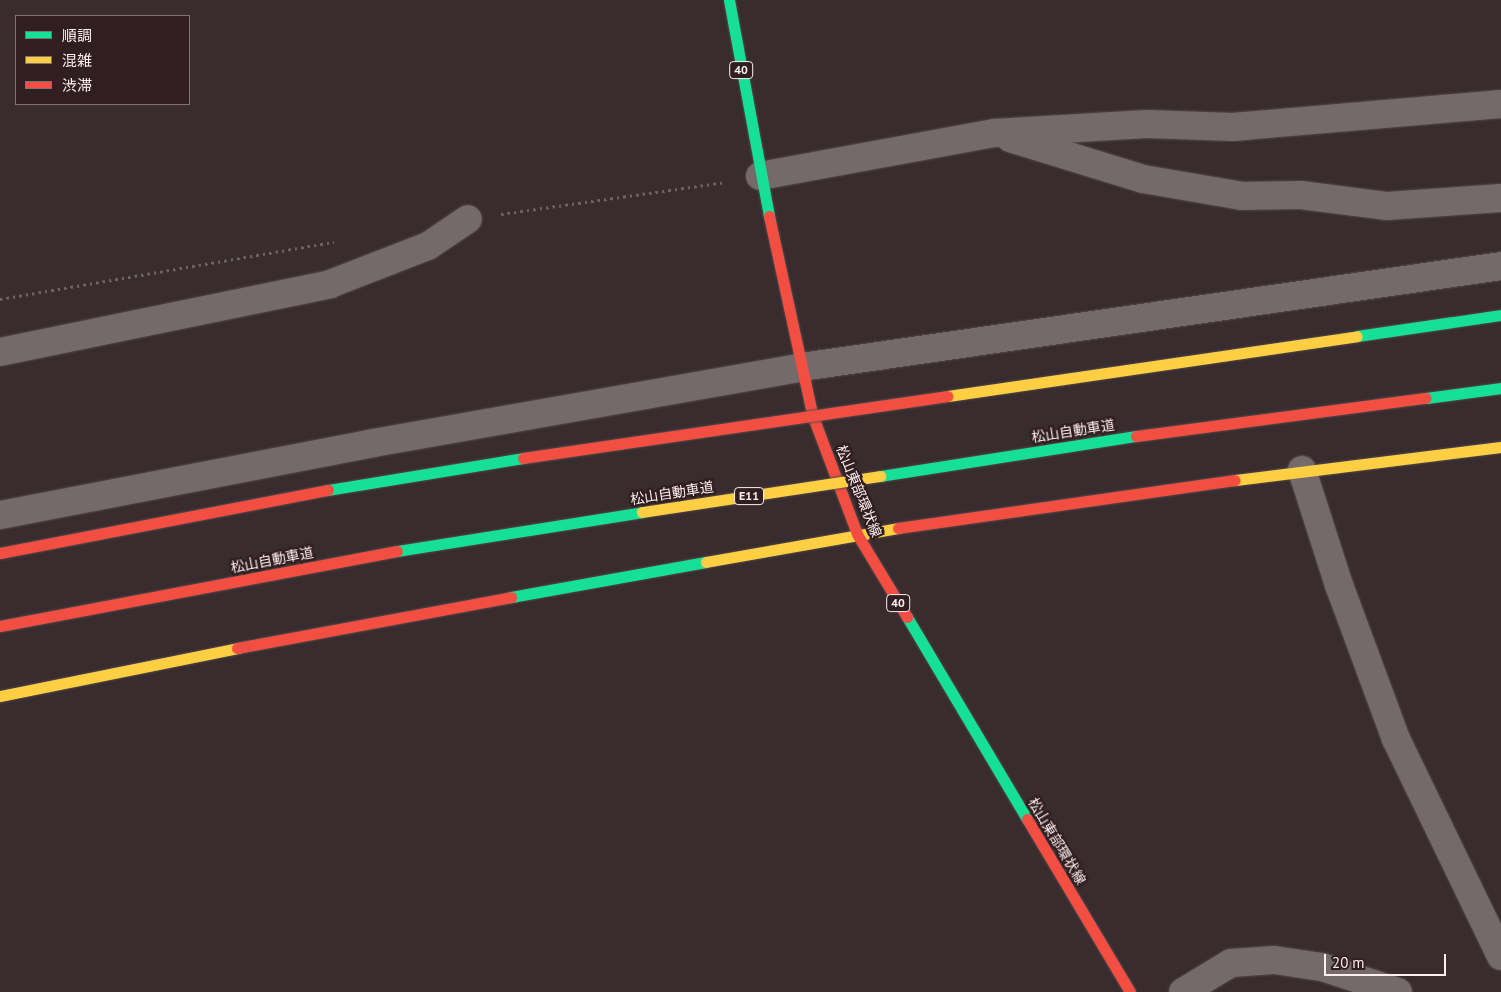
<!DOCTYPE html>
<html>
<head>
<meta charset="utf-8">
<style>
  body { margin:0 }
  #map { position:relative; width:1501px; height:992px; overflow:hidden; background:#382c2e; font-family:"PT Sans","Noto Sans JP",sans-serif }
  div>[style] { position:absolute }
  .path>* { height:3px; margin-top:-1.5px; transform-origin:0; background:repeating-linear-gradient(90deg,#6b6264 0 2.5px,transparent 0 6.5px) }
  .roads { filter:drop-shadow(0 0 1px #53494a) drop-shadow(0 0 1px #53494a) }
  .street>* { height:28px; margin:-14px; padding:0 14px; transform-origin:14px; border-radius:14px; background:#746a6b }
  .fast>* { height:11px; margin:-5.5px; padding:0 5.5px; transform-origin:5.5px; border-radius:5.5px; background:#16e098 }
  .slow>* { height:11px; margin:-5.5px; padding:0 5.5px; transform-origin:5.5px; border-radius:5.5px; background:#ffcf43 }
  .jam>* { height:11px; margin:-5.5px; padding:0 5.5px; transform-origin:5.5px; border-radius:5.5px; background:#f24e42 }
  .bridges { filter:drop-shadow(0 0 1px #53494a) drop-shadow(0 0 1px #53494a) }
  .fast-bridge>* { height:11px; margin:-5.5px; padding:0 5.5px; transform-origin:5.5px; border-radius:5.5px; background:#16e098 }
  .slow-bridge>* { height:11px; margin:-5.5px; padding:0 5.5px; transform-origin:5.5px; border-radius:5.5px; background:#ffcf43 }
  .jam-bridge>* { height:11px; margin:-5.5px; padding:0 5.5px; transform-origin:5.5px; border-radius:5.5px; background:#f24e42 }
  span { translate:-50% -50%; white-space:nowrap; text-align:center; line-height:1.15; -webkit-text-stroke:4.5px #311e20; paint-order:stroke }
  .shield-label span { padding:1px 4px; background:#311e20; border:1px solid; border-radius:4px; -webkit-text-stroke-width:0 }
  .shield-label { font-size:12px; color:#fdeff0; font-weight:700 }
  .street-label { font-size:14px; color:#fdeff0 }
  .legend { position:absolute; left:15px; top:15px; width:175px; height:90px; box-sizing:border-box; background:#311e20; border:1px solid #837273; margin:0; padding:6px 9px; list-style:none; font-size:15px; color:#fdeff0 }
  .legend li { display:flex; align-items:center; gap:10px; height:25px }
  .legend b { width:25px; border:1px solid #837273 }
  .scale { position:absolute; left:1324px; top:954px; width:122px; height:22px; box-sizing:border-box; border:2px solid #fdeff0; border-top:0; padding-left:6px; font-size:15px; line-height:18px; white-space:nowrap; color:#fdeff0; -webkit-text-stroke:4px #311e20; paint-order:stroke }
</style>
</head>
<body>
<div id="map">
  <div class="path">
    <i style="left:501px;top:214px;width:226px;rotate:-8.1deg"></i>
    <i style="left:0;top:299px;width:339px;rotate:-9.7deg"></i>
  </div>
  <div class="roads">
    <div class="street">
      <i style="left:1010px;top:138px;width:139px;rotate:17.1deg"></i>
      <i style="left:1143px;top:179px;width:100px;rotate:9.7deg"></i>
      <i style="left:1242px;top:196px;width:59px;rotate:-1deg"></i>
      <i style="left:1301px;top:195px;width:87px;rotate:7.3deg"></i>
      <i style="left:1387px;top:206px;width:114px;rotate:-4deg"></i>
      <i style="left:760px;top:176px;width:238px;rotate:-10.4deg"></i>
      <i style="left:994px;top:133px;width:153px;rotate:-3.4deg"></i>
      <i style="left:1147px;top:124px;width:86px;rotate:2deg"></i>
      <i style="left:1233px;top:127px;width:269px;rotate:-4.9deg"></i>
      <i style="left:0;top:352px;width:337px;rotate:-11.6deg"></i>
      <i style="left:330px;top:284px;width:105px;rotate:-21.2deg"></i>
      <i style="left:428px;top:246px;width:48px;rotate:-34deg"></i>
      <i style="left:1302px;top:470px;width:121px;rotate:72.2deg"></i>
      <i style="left:1339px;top:585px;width:164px;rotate:69.7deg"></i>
      <i style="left:1396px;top:739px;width:241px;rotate:64.2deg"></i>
      <i style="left:0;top:515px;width:380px;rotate:-10.9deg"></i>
      <i style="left:373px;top:443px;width:436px;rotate:-10deg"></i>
      <i style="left:802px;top:367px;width:706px;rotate:-8.22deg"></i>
      <i style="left:1183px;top:992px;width:56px;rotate:-31.1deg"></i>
      <i style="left:1231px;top:963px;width:43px;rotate:-4deg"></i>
      <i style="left:1274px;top:960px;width:49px;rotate:8.3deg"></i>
      <i style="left:1322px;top:967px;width:80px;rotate:18.2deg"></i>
    </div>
    <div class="fast">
      <i style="left:729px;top:0;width:220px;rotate:79.5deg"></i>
      <i style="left:511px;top:597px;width:198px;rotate:-10.2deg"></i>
      <i style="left:907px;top:617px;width:235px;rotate:59.3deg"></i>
    </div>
    <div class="slow">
      <i style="left:1235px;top:480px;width:268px;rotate:-7.1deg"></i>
      <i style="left:706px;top:562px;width:195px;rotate:-10deg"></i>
      <i style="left:0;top:696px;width:242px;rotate:-11.4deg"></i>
    </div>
    <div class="jam">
      <i style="left:769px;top:216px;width:203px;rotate:77.7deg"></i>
      <i style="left:812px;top:414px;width:128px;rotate:69.4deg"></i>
      <i style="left:857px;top:534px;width:97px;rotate:58.9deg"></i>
      <i style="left:898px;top:528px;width:340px;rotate:-8.1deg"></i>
      <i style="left:237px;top:648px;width:279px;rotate:-10.5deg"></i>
      <i style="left:1027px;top:819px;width:201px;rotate:59.2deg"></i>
    </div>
  </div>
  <div class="bridges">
    <div class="fast-bridge">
      <i style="left:1357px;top:336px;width:146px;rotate:-8.3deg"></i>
      <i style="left:1426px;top:398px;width:76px;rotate:-7.6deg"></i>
      <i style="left:880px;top:476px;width:259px;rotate:-8.9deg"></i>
      <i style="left:328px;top:490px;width:198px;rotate:-9.3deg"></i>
      <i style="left:397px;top:551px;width:248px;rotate:-9deg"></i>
    </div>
    <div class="slow-bridge">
      <i style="left:948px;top:396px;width:413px;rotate:-8.3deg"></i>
      <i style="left:642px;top:512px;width:241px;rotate:-8.6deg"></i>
    </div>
    <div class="jam-bridge">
      <i style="left:1136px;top:436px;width:292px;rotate:-7.5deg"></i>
      <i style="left:523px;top:458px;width:429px;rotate:-8.3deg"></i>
      <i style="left:0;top:553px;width:334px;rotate:-10.9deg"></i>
      <i style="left:0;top:626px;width:404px;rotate:-10.7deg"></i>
    </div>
  </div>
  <div class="shield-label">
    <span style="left:741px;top:70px">40</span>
    <span style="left:749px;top:496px">E11</span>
    <span style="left:898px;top:603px">40</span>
  </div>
  <div class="street-label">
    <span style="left:1073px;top:431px;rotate:-9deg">松山自動車道</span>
    <span style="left:859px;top:491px;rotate:68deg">松山東部環状線</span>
    <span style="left:672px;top:493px;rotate:-9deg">松山自動車道</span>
    <span style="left:272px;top:560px;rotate:-11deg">松山自動車道</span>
    <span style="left:1057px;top:841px;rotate:59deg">松山東部環状線</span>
  </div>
  <ul class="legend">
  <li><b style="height:6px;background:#16e098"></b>順調</li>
  <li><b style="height:6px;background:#ffcf43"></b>混雑</li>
  <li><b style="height:6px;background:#f24e42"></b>渋滞</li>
  </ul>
  <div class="scale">20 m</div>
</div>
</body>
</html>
